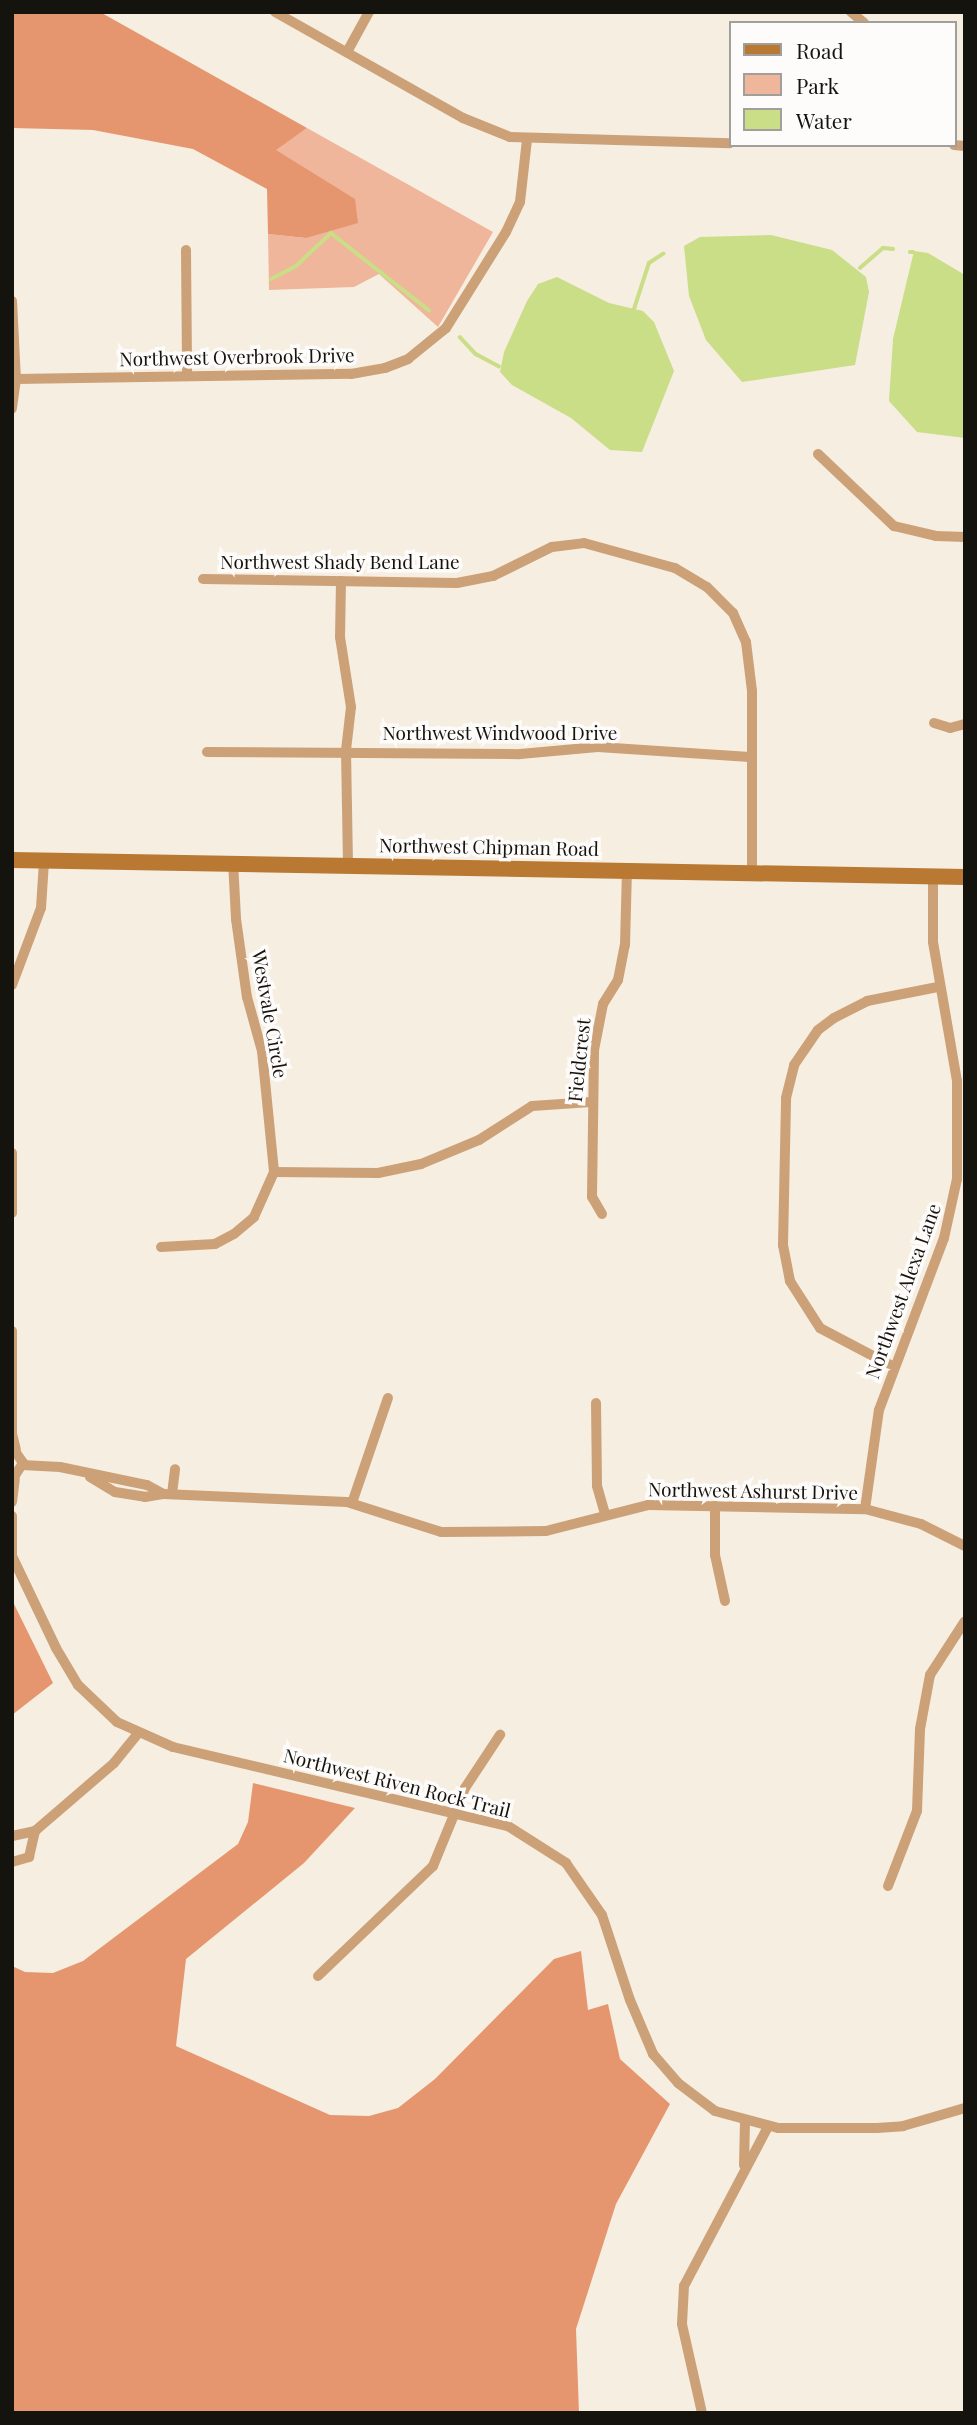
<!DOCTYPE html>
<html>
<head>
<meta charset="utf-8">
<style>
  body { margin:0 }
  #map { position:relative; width:977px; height:2425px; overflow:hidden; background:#f6eee1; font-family:"Playfair Display",serif }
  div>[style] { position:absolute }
  .green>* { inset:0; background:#efb69b }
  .forest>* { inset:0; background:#e6966e }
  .water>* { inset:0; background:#cadd87 }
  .stream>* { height:3.5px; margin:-1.75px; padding:0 1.75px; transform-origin:1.75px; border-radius:1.75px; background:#cadd87 }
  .minor>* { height:10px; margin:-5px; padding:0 5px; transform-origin:5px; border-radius:5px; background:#cda177 }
  .secondary>* { height:16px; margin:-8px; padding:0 8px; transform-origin:8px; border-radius:8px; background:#b97933 }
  span { translate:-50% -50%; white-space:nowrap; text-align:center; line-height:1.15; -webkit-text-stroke:7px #fefcfa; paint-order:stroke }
  .street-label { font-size:19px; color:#15130e }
  .frame { position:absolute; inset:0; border:14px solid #15130e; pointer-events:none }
  .legend { position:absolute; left:729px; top:21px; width:228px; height:126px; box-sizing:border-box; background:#fefcfa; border:2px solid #a19f9c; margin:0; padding:9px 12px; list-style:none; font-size:21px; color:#15130e }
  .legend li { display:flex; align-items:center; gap:14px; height:35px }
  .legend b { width:35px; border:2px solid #a19f9c }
</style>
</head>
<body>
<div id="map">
  <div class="green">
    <i style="clip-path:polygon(307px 128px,493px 232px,438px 327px,379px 274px,354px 287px,269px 290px,268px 234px,306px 238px,354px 199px,275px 150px)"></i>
  </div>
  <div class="forest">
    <i style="clip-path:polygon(12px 12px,100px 12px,307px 128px,276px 150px,355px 199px,358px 223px,306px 238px,268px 234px,267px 189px,193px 149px,93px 130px,12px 128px)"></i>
    <i style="clip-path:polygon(12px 1600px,53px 1683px,12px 1715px)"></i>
    <i style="clip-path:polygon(253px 1783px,355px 1808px,304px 1863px,186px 1959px,176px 2046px,330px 2115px,369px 2116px,398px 2108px,435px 2079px,554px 1959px,581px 1951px,588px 2010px,608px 2004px,620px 2059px,670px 2104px,616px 2204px,576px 2329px,579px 2413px,12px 2413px,12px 1966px,25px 1972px,53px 1973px,83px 1961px,238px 1844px,248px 1822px)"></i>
  </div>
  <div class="water">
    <i style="clip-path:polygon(771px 235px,832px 250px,866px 277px,869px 292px,855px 365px,742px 382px,706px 340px,689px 296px,684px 246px,700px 237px)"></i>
    <i style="clip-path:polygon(914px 251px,928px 253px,965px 275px,965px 438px,917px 432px,889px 401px,893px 339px)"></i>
    <i style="clip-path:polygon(557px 277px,609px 303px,643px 311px,654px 322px,674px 371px,642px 452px,610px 450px,571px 418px,512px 385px,500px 372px,504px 352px,527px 301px,538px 284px)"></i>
  </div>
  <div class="stream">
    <i style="left:910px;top:252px;width:3px"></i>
    <i style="left:860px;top:268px;width:30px;rotate:-41deg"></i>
    <i style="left:883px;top:248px;width:10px;rotate:6deg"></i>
    <i style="left:271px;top:279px;width:28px;rotate:-27deg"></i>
    <i style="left:296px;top:266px;width:48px;rotate:-43.3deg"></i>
    <i style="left:331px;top:233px;width:125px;rotate:38.2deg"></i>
    <i style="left:634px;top:309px;width:48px;rotate:-71.9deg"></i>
    <i style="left:649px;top:263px;width:17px;rotate:-33deg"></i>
    <i style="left:460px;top:337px;width:23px;rotate:47deg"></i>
    <i style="left:476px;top:354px;width:26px;rotate:28deg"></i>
  </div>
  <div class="minor">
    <i style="left:275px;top:12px;width:216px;rotate:29.4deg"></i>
    <i style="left:463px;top:118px;width:51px;rotate:22deg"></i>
    <i style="left:510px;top:137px;width:220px;rotate:1.6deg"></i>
    <i style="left:851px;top:12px;width:17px;rotate:40deg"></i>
    <i style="left:347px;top:52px;width:46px;rotate:-61.2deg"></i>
    <i style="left:954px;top:145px;width:11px;rotate:5deg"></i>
    <i style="left:186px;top:250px;width:126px;rotate:89.5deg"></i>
    <i style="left:12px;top:301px;width:78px;rotate:87.1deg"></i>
    <i style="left:16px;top:379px;width:30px;rotate:98deg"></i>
    <i style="left:16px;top:379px;width:335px;rotate:-0.9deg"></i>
    <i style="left:351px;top:374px;width:35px;rotate:-10deg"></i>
    <i style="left:385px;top:368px;width:25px;rotate:-21deg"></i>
    <i style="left:408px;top:359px;width:49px;rotate:-39.2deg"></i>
    <i style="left:446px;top:328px;width:113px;rotate:-58deg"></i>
    <i style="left:506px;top:232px;width:33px;rotate:-65deg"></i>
    <i style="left:520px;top:202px;width:62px;rotate:-83.6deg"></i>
    <i style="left:818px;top:454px;width:105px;rotate:43.5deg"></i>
    <i style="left:894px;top:526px;width:43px;rotate:13.4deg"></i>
    <i style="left:936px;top:536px;width:29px;rotate:2deg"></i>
    <i style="left:203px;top:579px;width:254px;rotate:0.9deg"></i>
    <i style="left:457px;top:583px;width:37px;rotate:-11deg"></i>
    <i style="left:493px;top:576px;width:66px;rotate:-26.2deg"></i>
    <i style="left:552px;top:547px;width:32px;rotate:-7deg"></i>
    <i style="left:584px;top:543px;width:94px;rotate:15.4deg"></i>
    <i style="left:675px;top:568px;width:37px;rotate:31deg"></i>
    <i style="left:707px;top:587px;width:37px;rotate:45deg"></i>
    <i style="left:733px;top:613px;width:32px;rotate:66deg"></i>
    <i style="left:746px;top:642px;width:49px;rotate:83deg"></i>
    <i style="left:752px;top:691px;width:181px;rotate:90deg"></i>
    <i style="left:341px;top:581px;width:56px;rotate:91deg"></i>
    <i style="left:340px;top:637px;width:71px;rotate:81.1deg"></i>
    <i style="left:351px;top:707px;width:43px;rotate:96.6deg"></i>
    <i style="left:346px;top:750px;width:114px;rotate:89deg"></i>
    <i style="left:934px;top:723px;width:17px;rotate:17deg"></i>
    <i style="left:950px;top:728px;width:16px;rotate:-15deg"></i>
    <i style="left:207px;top:752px;width:313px;rotate:0.4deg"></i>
    <i style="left:520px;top:754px;width:78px;rotate:-5.1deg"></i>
    <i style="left:598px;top:747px;width:152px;rotate:3.8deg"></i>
    <i style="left:233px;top:861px;width:58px;rotate:87deg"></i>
    <i style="left:236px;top:919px;width:79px;rotate:82deg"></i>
    <i style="left:247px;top:997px;width:56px;rotate:74.5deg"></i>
    <i style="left:262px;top:1051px;width:122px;rotate:84.3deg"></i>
    <i style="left:12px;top:985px;width:82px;rotate:-69.4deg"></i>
    <i style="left:41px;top:908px;width:47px;rotate:-86.3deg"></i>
    <i style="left:12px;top:1153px;width:60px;rotate:90deg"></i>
    <i style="left:274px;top:1172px;width:104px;rotate:0.6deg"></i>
    <i style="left:378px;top:1173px;width:44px;rotate:-11.8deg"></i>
    <i style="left:421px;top:1164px;width:63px;rotate:-22.5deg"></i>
    <i style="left:479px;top:1140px;width:63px;rotate:-32.7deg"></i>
    <i style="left:532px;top:1106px;width:59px;rotate:-3.9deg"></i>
    <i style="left:602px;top:1214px;width:20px;rotate:-120deg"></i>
    <i style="left:592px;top:1197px;width:147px;rotate:-89.2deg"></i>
    <i style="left:594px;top:1050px;width:47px;rotate:-78.9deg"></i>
    <i style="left:603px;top:1004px;width:28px;rotate:-58deg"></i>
    <i style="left:618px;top:980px;width:36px;rotate:-79deg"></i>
    <i style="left:625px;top:945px;width:74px;rotate:-88.5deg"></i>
    <i style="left:161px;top:1247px;width:54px;rotate:-3.2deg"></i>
    <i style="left:215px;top:1244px;width:21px;rotate:-28deg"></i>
    <i style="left:234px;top:1234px;width:26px;rotate:-40deg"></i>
    <i style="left:254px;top:1217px;width:49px;rotate:-66deg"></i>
    <i style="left:12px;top:1331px;width:103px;rotate:90deg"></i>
    <i style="left:12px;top:1434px;width:16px;rotate:76deg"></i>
    <i style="left:892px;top:1366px;width:81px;rotate:-152.2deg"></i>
    <i style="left:820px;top:1328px;width:56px;rotate:-122.6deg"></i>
    <i style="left:790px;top:1281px;width:37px;rotate:-101deg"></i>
    <i style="left:783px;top:1245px;width:147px;rotate:-88.8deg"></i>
    <i style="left:786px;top:1098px;width:34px;rotate:-76deg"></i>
    <i style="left:794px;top:1065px;width:42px;rotate:-55.6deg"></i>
    <i style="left:818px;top:1030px;width:20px;rotate:-37deg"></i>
    <i style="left:834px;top:1018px;width:37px;rotate:-27deg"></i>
    <i style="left:867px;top:1001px;width:72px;rotate:-11.2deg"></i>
    <i style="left:596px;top:1403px;width:83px;rotate:89.3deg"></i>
    <i style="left:597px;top:1486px;width:29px;rotate:74deg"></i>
    <i style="left:12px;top:1447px;width:19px;rotate:55deg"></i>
    <i style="left:23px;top:1463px;width:20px;rotate:123deg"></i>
    <i style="left:22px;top:1465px;width:38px;rotate:3deg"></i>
    <i style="left:60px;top:1467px;width:89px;rotate:11.7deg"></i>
    <i style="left:147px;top:1485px;width:18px;rotate:29deg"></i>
    <i style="left:90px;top:1477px;width:29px;rotate:31deg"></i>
    <i style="left:115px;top:1492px;width:30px;rotate:9deg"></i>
    <i style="left:145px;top:1497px;width:18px;rotate:-9deg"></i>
    <i style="left:163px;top:1494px;width:184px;rotate:2.5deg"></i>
    <i style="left:347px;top:1502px;width:99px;rotate:17.7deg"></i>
    <i style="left:441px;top:1532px;width:105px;rotate:-0.5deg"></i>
    <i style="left:546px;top:1531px;width:105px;rotate:-14.3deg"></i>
    <i style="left:648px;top:1505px;width:217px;rotate:1.1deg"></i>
    <i style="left:865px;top:1509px;width:58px;rotate:15deg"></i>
    <i style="left:921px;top:1524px;width:49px;rotate:26.6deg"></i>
    <i style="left:172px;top:1494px;width:25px;rotate:-83deg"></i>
    <i style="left:12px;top:1502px;width:23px;rotate:-83deg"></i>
    <i style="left:352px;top:1503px;width:111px;rotate:-71.1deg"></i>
    <i style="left:715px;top:1506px;width:49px;rotate:90deg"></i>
    <i style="left:715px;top:1555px;width:47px;rotate:77.7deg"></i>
    <i style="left:865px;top:1509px;width:100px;rotate:-82deg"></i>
    <i style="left:879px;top:1410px;width:184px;rotate:-69.3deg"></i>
    <i style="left:944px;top:1238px;width:60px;rotate:-77.6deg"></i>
    <i style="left:957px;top:1179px;width:98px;rotate:-90deg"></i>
    <i style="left:957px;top:1081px;width:141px;rotate:-99.8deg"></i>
    <i style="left:933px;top:942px;width:66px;rotate:-90deg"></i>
    <i style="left:12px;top:1516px;width:40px;rotate:90deg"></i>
    <i style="left:12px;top:1556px;width:102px;rotate:64.4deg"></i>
    <i style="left:56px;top:1648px;width:43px;rotate:59.3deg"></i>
    <i style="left:78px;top:1685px;width:54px;rotate:43.5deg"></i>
    <i style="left:117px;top:1722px;width:61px;rotate:24.1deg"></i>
    <i style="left:173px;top:1747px;width:344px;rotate:13.3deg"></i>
    <i style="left:508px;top:1826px;width:69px;rotate:32.5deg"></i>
    <i style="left:566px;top:1863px;width:63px;rotate:55.3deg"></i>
    <i style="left:602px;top:1915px;width:89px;rotate:71.8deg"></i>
    <i style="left:630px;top:2000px;width:59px;rotate:66.9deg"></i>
    <i style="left:653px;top:2054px;width:38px;rotate:49deg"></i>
    <i style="left:678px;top:2083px;width:46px;rotate:37.1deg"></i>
    <i style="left:715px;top:2111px;width:65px;rotate:15.1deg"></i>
    <i style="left:778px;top:2128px;width:99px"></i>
    <i style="left:877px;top:2128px;width:26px;rotate:-4deg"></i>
    <i style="left:903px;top:2126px;width:65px;rotate:-16.2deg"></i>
    <i style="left:12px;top:1836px;width:24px;rotate:-12deg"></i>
    <i style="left:35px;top:1831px;width:104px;rotate:-40.7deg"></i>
    <i style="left:114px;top:1763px;width:36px;rotate:-51deg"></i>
    <i style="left:12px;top:1862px;width:18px;rotate:-16deg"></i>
    <i style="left:29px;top:1857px;width:27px;rotate:-77deg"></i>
    <i style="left:888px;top:1886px;width:80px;rotate:-68.9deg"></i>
    <i style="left:917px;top:1811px;width:82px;rotate:-87.9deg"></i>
    <i style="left:920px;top:1729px;width:55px;rotate:-79.5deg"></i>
    <i style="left:930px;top:1675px;width:64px;rotate:-57.1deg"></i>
    <i style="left:318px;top:1976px;width:159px;rotate:-43.7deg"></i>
    <i style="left:433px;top:1866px;width:84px;rotate:-67.7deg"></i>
    <i style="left:465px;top:1788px;width:64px;rotate:-56.6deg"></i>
    <i style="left:744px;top:2165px;width:43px;rotate:-88.7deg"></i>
    <i style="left:702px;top:2413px;width:91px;rotate:-102.7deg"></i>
    <i style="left:682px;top:2324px;width:38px;rotate:-87deg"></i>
    <i style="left:684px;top:2286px;width:180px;rotate:-62.2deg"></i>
  </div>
  <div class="secondary">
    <i style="left:12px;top:860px;width:953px;rotate:1.02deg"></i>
  </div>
  <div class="street-label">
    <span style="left:237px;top:357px;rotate:-1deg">Northwest Overbrook Drive</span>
    <span style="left:340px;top:562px">Northwest Shady Bend Lane</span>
    <span style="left:500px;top:733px">Northwest Windwood Drive</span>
    <span style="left:489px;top:847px;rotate:1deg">Northwest Chipman Road</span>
    <span style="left:270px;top:1014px;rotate:80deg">Westvale Circle</span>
    <span style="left:579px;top:1060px;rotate:-84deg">Fieldcrest</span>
    <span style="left:903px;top:1291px;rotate:-70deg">Northwest Alexa Lane</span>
    <span style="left:753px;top:1491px;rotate:1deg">Northwest Ashurst Drive</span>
    <span style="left:397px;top:1783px;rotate:14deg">Northwest Riven Rock Trail</span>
  </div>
  <div class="frame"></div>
  <ul class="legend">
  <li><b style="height:9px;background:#b97933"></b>Road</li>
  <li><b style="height:19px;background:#efb69b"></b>Park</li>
  <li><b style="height:19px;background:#cadd87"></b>Water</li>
  </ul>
</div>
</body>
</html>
